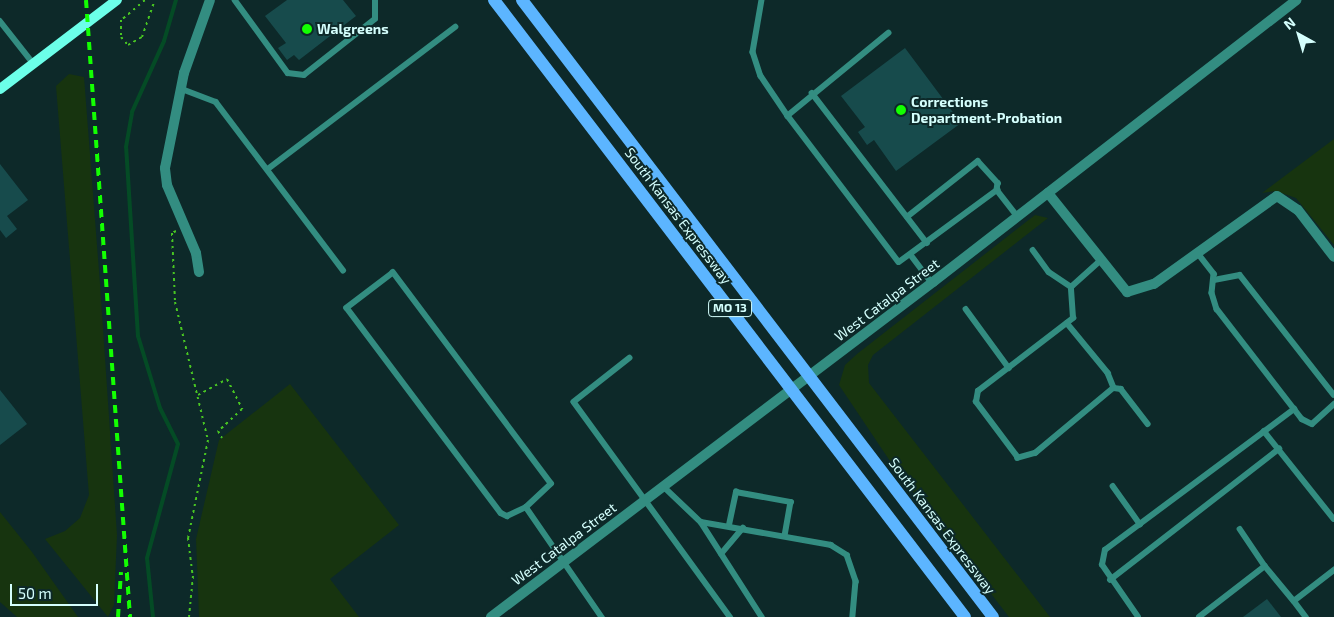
<!DOCTYPE html>
<html>
<head>
<meta charset="utf-8">
<style>
  body { margin:0 }
  #map { position:relative; width:1334px; height:617px; overflow:hidden; background:#0d2929; font-family:"Exo 2",sans-serif }
  div>[style] { position:absolute }
  .green>* { inset:0; background:#17340f }
  .stream>* { height:4px; margin:-2px; padding:0 2px; transform-origin:2px; border-radius:2px; background:#044b25 }
  .building>* { inset:0; background:#174b4c }
  .path>* { height:2px; margin-top:-1px; transform-origin:0; background:repeating-linear-gradient(90deg,#48c622 0 2.5px,transparent 0 6.5px) }
  .lane>* { height:5.5px; margin:-2.75px; padding:0 2.75px; transform-origin:2.75px; border-radius:2.75px; background:#338d81 }
  .street>* { height:10px; margin:-5px; padding:0 5px; transform-origin:5px; border-radius:5px; background:#338d81 }
  .secondary>* { height:10px; margin:-5px; padding:0 5px; transform-origin:5px; border-radius:5px; background:#6cffe9 }
  .primary>* { height:12px; margin:-6px; padding:0 6px; transform-origin:6px; border-radius:6px; background:#5cb5ff }
  .rail>* { height:4px; margin-top:-2px; transform-origin:0; background:repeating-linear-gradient(90deg,#13ff01 0 8px,transparent 0 14px) }
  .dots>* { width:14px; height:14px; translate:-50% -50%; box-sizing:border-box; border:2px solid #0d2929; border-radius:50% }
  span { translate:-50% -50%; white-space:nowrap; text-align:center; line-height:1.15; -webkit-text-stroke:4px #0d2929; paint-order:stroke }
  .shield-label span { padding:1px 4px; background:#0d2929; border:1px solid; border-radius:4px; -webkit-text-stroke-width:0 }
  .shield-label { font-size:12px; color:#d5fffd; font-weight:700 }
  .poi-label { font-size:14px; color:#d5fffd; font-weight:700 }
  .left { translate:0 -50%; text-align:left }
  .street-label { font-size:14px; color:#d5fffd }
  .north { position:absolute; left:1274px; top:10px; width:50px; height:50px; -webkit-text-stroke:4px #0d2929; paint-order:stroke; rotate:321deg; font-size:14px; font-weight:700; line-height:20px; text-align:center; color:#d5fffd }
  .north::after { content:''; display:block; margin:auto; width:18px; height:22px; background:#d5fffd; clip-path:polygon(50% 0,100% 100%,50% 72%,0 100%) }
  .scale { position:absolute; left:10px; top:584px; width:88px; height:22px; box-sizing:border-box; border:2px solid #d5fffd; border-top:0; padding-left:6px; font-size:15px; line-height:18px; white-space:nowrap; color:#d5fffd; -webkit-text-stroke:4px #0d2929; paint-order:stroke }
</style>
</head>
<body>
<div id="map">
  <div class="green">
    <i style="clip-path:polygon(69px 74px,84px 77px,100px 284px,117px 535px,114px 605px,108px 617px,45px 539px,65px 531px,80px 518px,89px 495px,56px 86px)"></i>
    <i style="clip-path:polygon(1334px 139px,1334px 245px,1296px 198px,1276px 191px,1262px 193px)"></i>
    <i style="clip-path:polygon(1035px 215px,1048px 218px,873px 355px,868px 365px,869px 383px,1050px 617px,1009px 617px,898px 473px,839px 385px,845px 365px,857px 354px)"></i>
    <i style="clip-path:polygon(290px 384px,399px 525px,330px 579px,359px 617px,199px 617px,196px 539px,219px 440px)"></i>
    <i style="clip-path:polygon(0 512px,32px 552px,78px 617px,17px 617px,0 602px)"></i>
  </div>
  <div class="stream">
    <i style="left:153px;top:617px;width:59px;rotate:-95.8deg"></i>
    <i style="left:147px;top:558px;width:118px;rotate:-74.8deg"></i>
    <i style="left:178px;top:444px;width:40px;rotate:-116.6deg"></i>
    <i style="left:160px;top:408px;width:75px;rotate:-107deg"></i>
    <i style="left:138px;top:336px;width:189px;rotate:-93.6deg"></i>
    <i style="left:126px;top:147px;width:36px;rotate:-80deg"></i>
    <i style="left:132px;top:112px;width:78px;rotate:-65.7deg"></i>
    <i style="left:164px;top:41px;width:43px;rotate:-73.7deg"></i>
  </div>
  <div class="building">
    <i style="clip-path:polygon(287px 0,343px 0,356px 16px,299px 60px,294px 55px,287px 60px,278px 48px,286px 43px,265px 16px)"></i>
    <i style="clip-path:polygon(905px 48px,961px 123px,896px 171px,874px 140px,867px 145px,858px 132px,865px 127px,841px 96px)"></i>
    <i style="clip-path:polygon(0 164px,28px 200px,7px 216px,17px 229px,6px 238px,0 230px)"></i>
    <i style="clip-path:polygon(0 390px,27px 424px,0 445px)"></i>
    <i style="clip-path:polygon(1267px 599px,1281px 617px,1243px 617px)"></i>
  </div>
  <div class="path">
    <i style="left:145px;top:0;width:31px;rotate:140deg"></i>
    <i style="left:121px;top:20px;width:17px;rotate:90deg"></i>
    <i style="left:121px;top:37px;width:11px;rotate:49deg"></i>
    <i style="left:128px;top:45px;width:16px;rotate:-30deg"></i>
    <i style="left:142px;top:37px;width:39px;rotate:-71deg"></i>
    <i style="left:176px;top:231px;width:4px;rotate:153deg"></i>
    <i style="left:172px;top:233px;width:69px;rotate:87.5deg"></i>
    <i style="left:175px;top:302px;width:142px;rotate:76.6deg"></i>
    <i style="left:208px;top:440px;width:100px;rotate:101.5deg"></i>
    <i style="left:188px;top:538px;width:38px;rotate:83deg"></i>
    <i style="left:193px;top:576px;width:41px;rotate:95.6deg"></i>
    <i style="left:198px;top:395px;width:33px;rotate:-29deg"></i>
    <i style="left:227px;top:379px;width:34px;rotate:63deg"></i>
    <i style="left:242px;top:409px;width:33px;rotate:137deg"></i>
    <i style="left:218px;top:431px;width:8px;rotate:60deg"></i>
  </div>
  <div class="lane">
    <i style="left:235px;top:0;width:90px;rotate:54deg"></i>
    <i style="left:288px;top:73px;width:16px;rotate:7deg"></i>
    <i style="left:304px;top:75px;width:90px;rotate:-38.3deg"></i>
    <i style="left:375px;top:19px;width:19px;rotate:-90deg"></i>
    <i style="left:762px;top:0;width:53px;rotate:99.8deg"></i>
    <i style="left:753px;top:52px;width:25px;rotate:72deg"></i>
    <i style="left:761px;top:76px;width:48px;rotate:56deg"></i>
    <i style="left:0;top:21px;width:53px;rotate:51.8deg"></i>
    <i style="left:889px;top:33px;width:131px;rotate:140.6deg"></i>
    <i style="left:788px;top:116px;width:183px;rotate:52.8deg"></i>
    <i style="left:899px;top:262px;width:122px;rotate:-36.3deg"></i>
    <i style="left:997px;top:190px;width:34px;rotate:52deg"></i>
    <i style="left:182px;top:89px;width:36px;rotate:21deg"></i>
    <i style="left:216px;top:102px;width:211px;rotate:52.9deg"></i>
    <i style="left:812px;top:93px;width:189px;rotate:52.5deg"></i>
    <i style="left:268px;top:169px;width:235px;rotate:-37.2deg"></i>
    <i style="left:907px;top:217px;width:90px;rotate:-38.3deg"></i>
    <i style="left:978px;top:161px;width:30px;rotate:48deg"></i>
    <i style="left:998px;top:183px;width:7px;rotate:98deg"></i>
    <i style="left:1033px;top:250px;width:27px;rotate:54deg"></i>
    <i style="left:1049px;top:272px;width:27px;rotate:34deg"></i>
    <i style="left:1197px;top:252px;width:28px;rotate:52deg"></i>
    <i style="left:1214px;top:274px;width:19px;rotate:96deg"></i>
    <i style="left:1212px;top:293px;width:17px;rotate:73deg"></i>
    <i style="left:1217px;top:309px;width:139px;rotate:52.3deg"></i>
    <i style="left:1302px;top:419px;width:11px;rotate:27deg"></i>
    <i style="left:1312px;top:424px;width:30px;rotate:-42deg"></i>
    <i style="left:911px;top:255px;width:35px;rotate:53deg"></i>
    <i style="left:1214px;top:280px;width:26px;rotate:-11deg"></i>
    <i style="left:1240px;top:275px;width:152px;rotate:51.9deg"></i>
    <i style="left:966px;top:309px;width:73px;rotate:53.9deg"></i>
    <i style="left:1067px;top:323px;width:65px;rotate:50.6deg"></i>
    <i style="left:1108px;top:373px;width:16px;rotate:68deg"></i>
    <i style="left:1114px;top:388px;width:102px;rotate:140.2deg"></i>
    <i style="left:1036px;top:453px;width:19px;rotate:164deg"></i>
    <i style="left:1018px;top:458px;width:70px;rotate:-126.9deg"></i>
    <i style="left:976px;top:402px;width:11px;rotate:-80deg"></i>
    <i style="left:978px;top:391px;width:120px;rotate:-37.5deg"></i>
    <i style="left:1073px;top:318px;width:31px;rotate:-94deg"></i>
    <i style="left:1071px;top:287px;width:38px;rotate:-42deg"></i>
    <i style="left:630px;top:358px;width:71px;rotate:141.8deg"></i>
    <i style="left:574px;top:402px;width:266px;rotate:54deg"></i>
    <i style="left:1114px;top:388px;width:7px;rotate:8deg"></i>
    <i style="left:1121px;top:389px;width:44px;rotate:52.4deg"></i>
    <i style="left:1264px;top:431px;width:112px;rotate:51.5deg"></i>
    <i style="left:663px;top:486px;width:52px;rotate:43.5deg"></i>
    <i style="left:701px;top:522px;width:113px;rotate:57.3deg"></i>
    <i style="left:1113px;top:486px;width:47px;rotate:54.6deg"></i>
    <i style="left:526px;top:507px;width:34px;rotate:-43deg"></i>
    <i style="left:551px;top:484px;width:264px;rotate:-126.8deg"></i>
    <i style="left:393px;top:273px;width:58px;rotate:142.7deg"></i>
    <i style="left:347px;top:308px;width:256px;rotate:53.1deg"></i>
    <i style="left:501px;top:513px;width:7px;rotate:27deg"></i>
    <i style="left:507px;top:516px;width:21px;rotate:-25deg"></i>
    <i style="left:526px;top:507px;width:134px;rotate:55.4deg"></i>
    <i style="left:701px;top:522px;width:132px;rotate:10deg"></i>
    <i style="left:831px;top:545px;width:19px;rotate:32deg"></i>
    <i style="left:847px;top:555px;width:28px;rotate:71deg"></i>
    <i style="left:856px;top:581px;width:36px;rotate:95deg"></i>
    <i style="left:729px;top:525px;width:34px;rotate:-78deg"></i>
    <i style="left:736px;top:492px;width:56px;rotate:10.3deg"></i>
    <i style="left:791px;top:502px;width:34px;rotate:100deg"></i>
    <i style="left:1240px;top:529px;width:45px;rotate:56deg"></i>
    <i style="left:721px;top:554px;width:34px;rotate:-50deg"></i>
    <i style="left:1110px;top:580px;width:214px;rotate:-37.8deg"></i>
    <i style="left:1294px;top:601px;width:20px;rotate:53deg"></i>
    <i style="left:1138px;top:617px;width:63px;rotate:-124.7deg"></i>
    <i style="left:1102px;top:565px;width:15px;rotate:-79deg"></i>
    <i style="left:1105px;top:550px;width:236px;rotate:-36.7deg"></i>
    <i style="left:1199px;top:617px;width:83px;rotate:-37.7deg"></i>
    <i style="left:1265px;top:566px;width:45px;rotate:50.4deg"></i>
    <i style="left:1294px;top:601px;width:51px;rotate:-37.8deg"></i>
  </div>
  <div class="street">
    <i style="left:1048px;top:193px;width:127px;rotate:51.4deg"></i>
    <i style="left:1127px;top:292px;width:28px;rotate:-17deg"></i>
    <i style="left:1154px;top:284px;width:151px;rotate:-35.6deg"></i>
    <i style="left:1277px;top:196px;width:25px;rotate:34deg"></i>
    <i style="left:1298px;top:210px;width:59px;rotate:52.5deg"></i>
    <i style="left:199px;top:272px;width:19px;rotate:-99deg"></i>
    <i style="left:196px;top:253px;width:74px;rotate:-113.1deg"></i>
    <i style="left:167px;top:185px;width:17px;rotate:-97deg"></i>
    <i style="left:165px;top:168px;width:97px;rotate:-78.7deg"></i>
    <i style="left:184px;top:73px;width:77px;rotate:-70.4deg"></i>
    <i style="left:491px;top:617px;width:555px;rotate:-37.16deg"></i>
    <i style="left:933px;top:282px;width:460px;rotate:-37.8deg"></i>
  </div>
  <div class="secondary">
    <i style="left:0;top:89px;width:147px;rotate:-37.3deg"></i>
  </div>
  <div class="primary">
    <i style="left:494px;top:0;width:776px;rotate:52.64deg"></i>
    <i style="left:522px;top:0;width:776px;rotate:52.64deg"></i>
  </div>
  <div class="rail">
    <i style="left:86px;top:0;width:619px;rotate:85.92deg"></i>
    <i style="left:118px;top:617px;width:45px;rotate:-86.2deg"></i>
  </div>
  <div class="dots">
    <i style="left:307px;top:29px;background:#13ff01"></i>
    <i style="left:901px;top:110px;background:#13ff01"></i>
  </div>
  <div class="shield-label">
    <span style="left:730px;top:308px">MO 13</span>
  </div>
  <div class="poi-label">
    <span class="left" style="left:317px;top:29px">Walgreens</span>
    <span class="left" style="left:911px;top:110px">Corrections<br>Department-Probation</span>
  </div>
  <div class="street-label">
    <span style="left:678px;top:216px;rotate:53deg">South Kansas Expressway</span>
    <span style="left:887px;top:300px;rotate:-37deg">West Catalpa Street</span>
    <span style="left:942px;top:526px;rotate:53deg">South Kansas Expressway</span>
    <span style="left:564px;top:544px;rotate:-37deg">West Catalpa Street</span>
  </div>
  <div class="north">N</div>
  <div class="scale">50 m</div>
</div>
</body>
</html>
